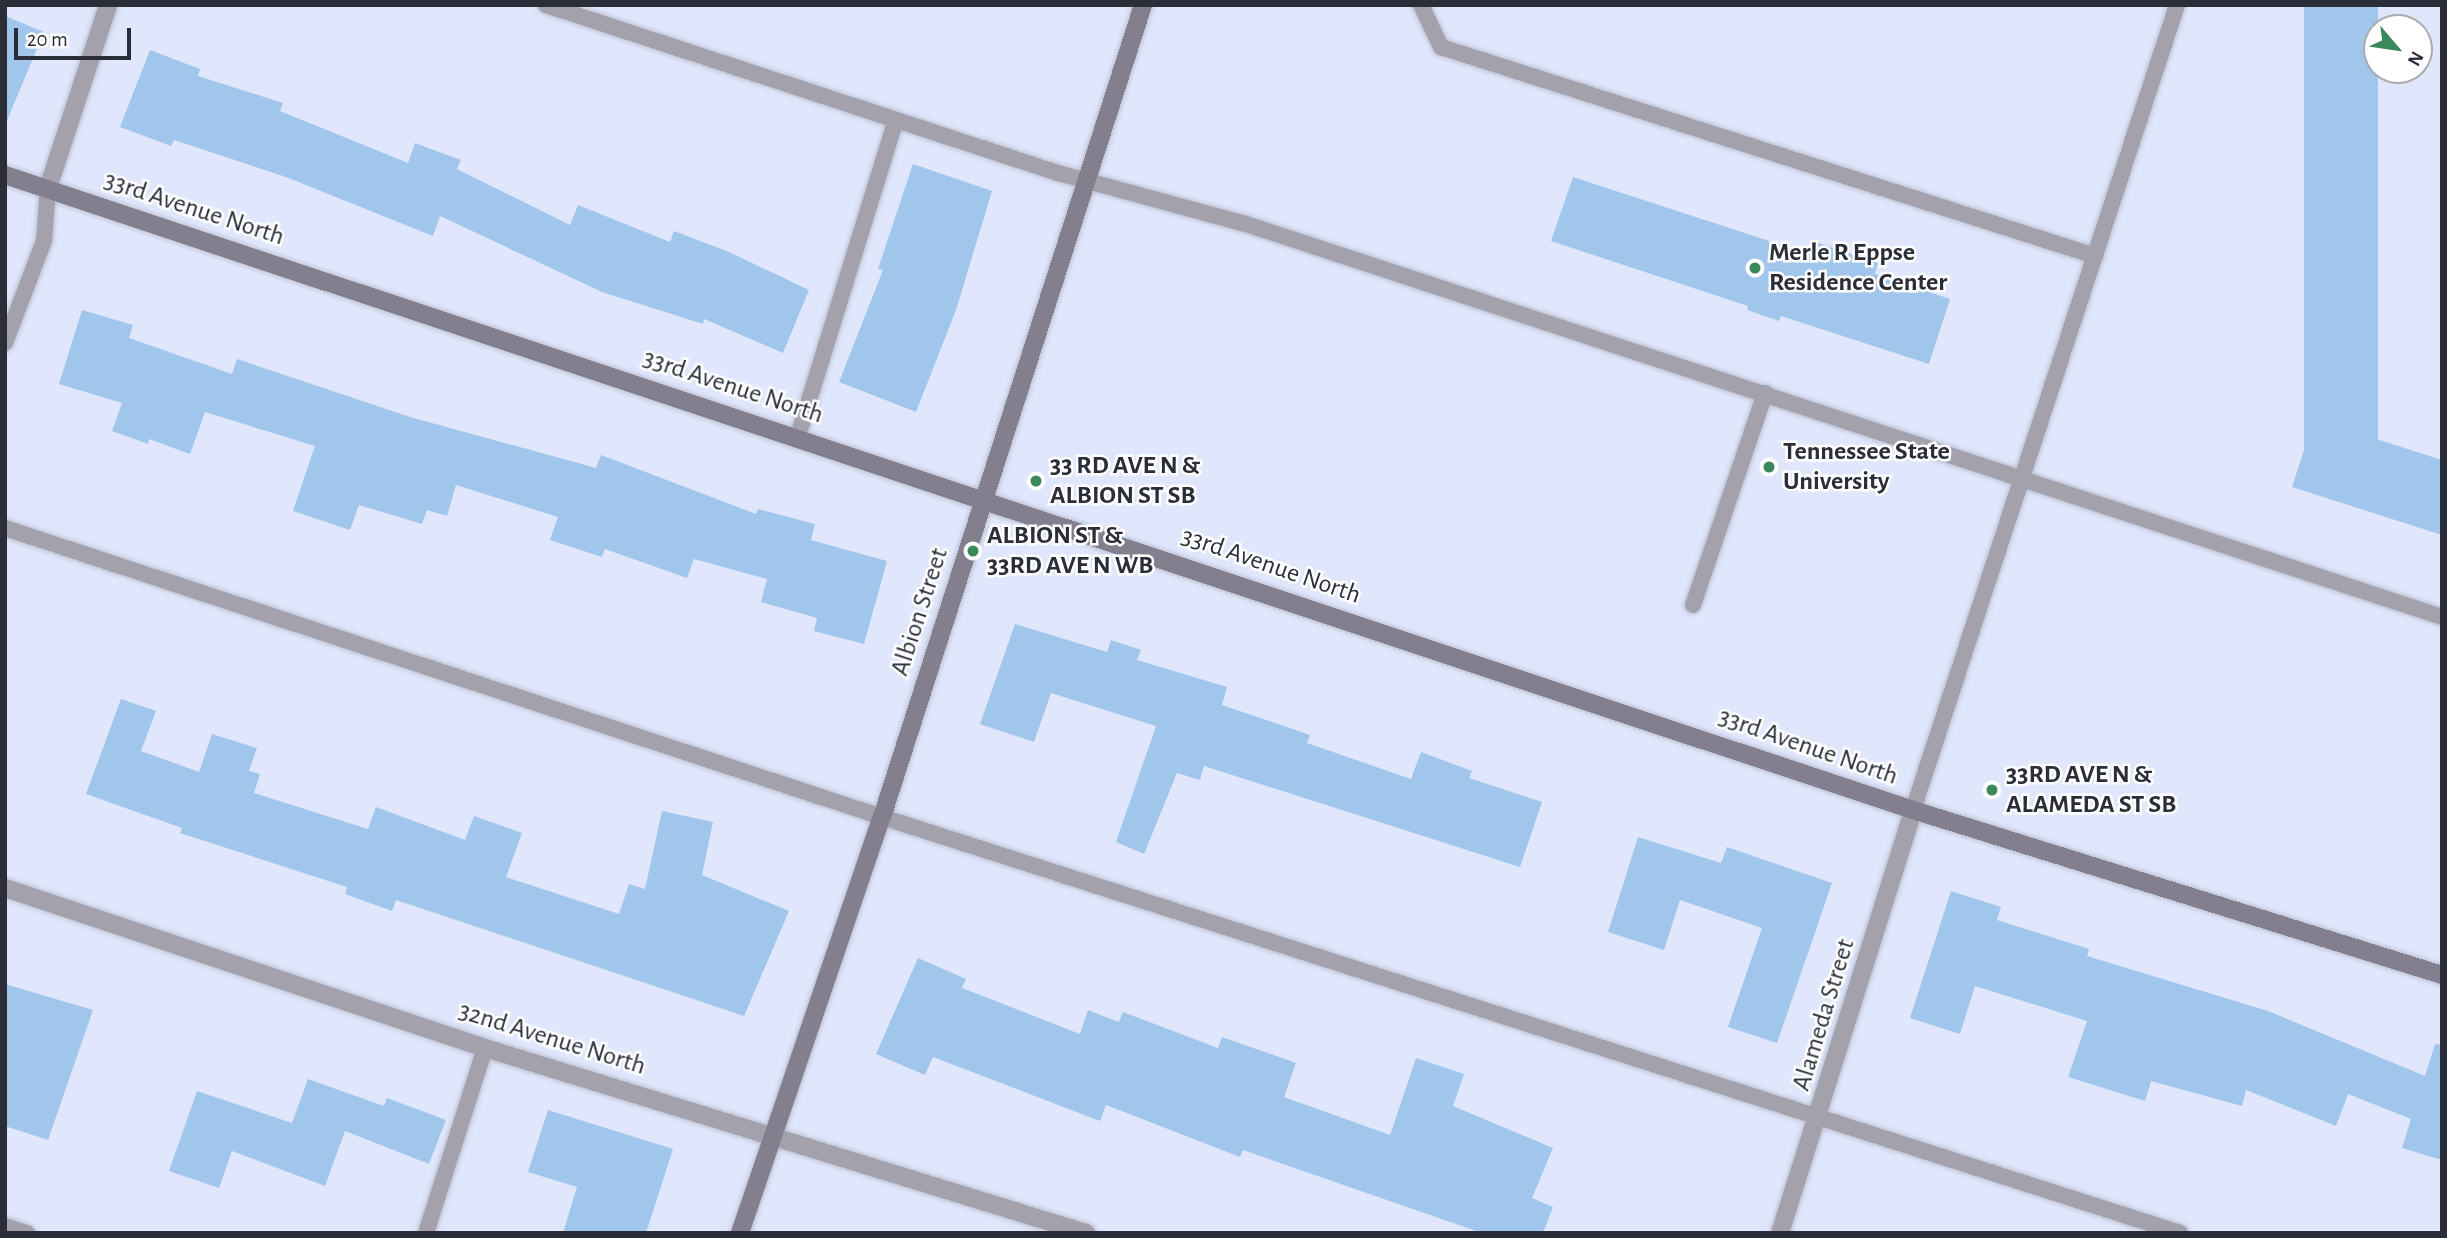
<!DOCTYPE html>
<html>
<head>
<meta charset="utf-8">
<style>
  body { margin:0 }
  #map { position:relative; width:2447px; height:1238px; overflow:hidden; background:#e0e6fb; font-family:"Alegreya Sans",sans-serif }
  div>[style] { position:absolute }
  .building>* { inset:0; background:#a1c6ec; transform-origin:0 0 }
  .roads { filter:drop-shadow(0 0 2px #bcc1d4) drop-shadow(0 0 2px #bcc1d4) }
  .lane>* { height:16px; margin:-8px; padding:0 8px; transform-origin:8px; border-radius:8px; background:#a3a1ac }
  .street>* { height:18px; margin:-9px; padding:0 9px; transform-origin:9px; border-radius:9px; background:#a3a1ac }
  .secondary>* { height:18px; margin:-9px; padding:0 9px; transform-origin:9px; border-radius:9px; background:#837f8f }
  .dots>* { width:19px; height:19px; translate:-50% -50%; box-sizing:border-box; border:4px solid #fff; border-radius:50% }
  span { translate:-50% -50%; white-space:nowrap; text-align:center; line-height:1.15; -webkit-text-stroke:5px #fff; paint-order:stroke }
  .street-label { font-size:26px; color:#2b2e38 }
  .poi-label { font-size:26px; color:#2b2e38; font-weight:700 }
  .left { translate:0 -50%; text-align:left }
  .frame { position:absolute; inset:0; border:7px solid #2b2e38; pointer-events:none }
  .north { position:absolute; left:2363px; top:14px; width:70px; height:70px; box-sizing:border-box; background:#fff; border:2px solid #aaabaf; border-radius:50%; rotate:119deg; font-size:19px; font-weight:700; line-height:28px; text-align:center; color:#2b2e38 }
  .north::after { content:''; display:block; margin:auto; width:24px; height:32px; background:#3a895a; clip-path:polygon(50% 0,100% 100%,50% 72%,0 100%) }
  .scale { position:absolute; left:14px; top:28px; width:117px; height:32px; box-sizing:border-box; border:4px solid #2b2e38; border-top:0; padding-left:9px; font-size:21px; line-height:24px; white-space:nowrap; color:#2b2e38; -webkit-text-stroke:5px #fff; paint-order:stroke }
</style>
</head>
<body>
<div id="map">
  <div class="building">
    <i style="left:2304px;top:5px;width:74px;height:477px"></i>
    <i style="clip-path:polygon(5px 16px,44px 32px,6px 123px,5px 123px)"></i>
    <i style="clip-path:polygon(150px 50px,200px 69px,198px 76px,283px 103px,280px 111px,408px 163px,415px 143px,461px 160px,457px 169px,570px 225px,578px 205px,670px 242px,674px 231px,729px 252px,809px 290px,783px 353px,704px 319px,703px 324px,602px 292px,440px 216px,433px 236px,286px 177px,174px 140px,171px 146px,120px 127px)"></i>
    <i style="clip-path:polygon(913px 164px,992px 191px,956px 310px,916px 412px,839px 382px,883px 270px,878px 269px)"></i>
    <i style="clip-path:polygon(1573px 177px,1809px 254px,1813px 241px,1878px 263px,1875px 274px,1950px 299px,1929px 364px,1781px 316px,1779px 321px,1747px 310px,1748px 306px,1551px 241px)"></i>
    <i style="clip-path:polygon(82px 310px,133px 325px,129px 338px,232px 374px,237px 359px,410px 417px,596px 468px,601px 455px,756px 514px,758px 509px,815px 524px,811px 540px,887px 561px,864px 644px,814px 631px,817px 618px,761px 602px,767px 579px,694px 559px,687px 578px,605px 549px,602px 557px,550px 540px,558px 517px,456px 485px,447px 516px,427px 510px,422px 524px,359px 505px,350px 530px,293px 511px,315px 446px,205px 412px,190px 454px,149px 439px,148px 444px,112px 431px,122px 403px,59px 384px)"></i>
    <i style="clip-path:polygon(2314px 419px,2442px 460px,2442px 535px,2292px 487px)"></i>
    <i style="clip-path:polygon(1015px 624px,1107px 652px,1111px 640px,1141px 650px,1137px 660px,1227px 687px,1222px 705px,1310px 735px,1307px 743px,1411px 779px,1421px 752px,1472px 771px,1469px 778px,1542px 802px,1520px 867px,1204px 766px,1200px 780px,1177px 773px,1144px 854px,1116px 842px,1156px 726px,1051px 693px,1034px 742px,980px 724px)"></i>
    <i style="clip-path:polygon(121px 699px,156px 711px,141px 751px,199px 772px,212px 734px,257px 748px,249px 771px,260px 774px,254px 793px,368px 829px,376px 807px,465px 840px,474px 816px,522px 833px,506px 877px,619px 914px,629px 884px,645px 889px,662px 811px,713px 822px,702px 875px,789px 911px,744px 1016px,396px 900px,392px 911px,345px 894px,347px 887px,180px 833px,182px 828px,86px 794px)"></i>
    <i style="clip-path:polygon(1638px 837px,1721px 863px,1727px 847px,1832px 883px,1777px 1043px,1728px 1027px,1762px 928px,1680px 900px,1664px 950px,1608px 932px)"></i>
    <i style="clip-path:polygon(1951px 891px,2001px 907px,1997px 920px,2089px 949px,2087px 956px,2268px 1011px,2425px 1076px,2435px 1044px,2442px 1045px,2442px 1160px,2402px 1148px,2411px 1119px,2348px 1094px,2336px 1126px,2246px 1090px,2242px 1106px,2151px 1081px,2145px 1101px,2068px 1077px,2087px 1021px,1975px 986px,1960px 1034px,1910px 1018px)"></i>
    <i style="clip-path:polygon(918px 958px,966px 979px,962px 988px,1080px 1034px,1088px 1010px,1119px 1022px,1123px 1012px,1218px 1048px,1222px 1037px,1296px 1063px,1284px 1097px,1390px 1135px,1416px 1058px,1464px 1074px,1453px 1106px,1553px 1148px,1532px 1198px,1553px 1207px,1543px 1233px,1482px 1233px,1243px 1150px,1240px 1157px,1106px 1105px,1100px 1121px,933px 1057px,925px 1075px,876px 1054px)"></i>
    <i style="clip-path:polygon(5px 984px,93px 1010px,48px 1140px,5px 1126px)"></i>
    <i style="clip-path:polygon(308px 1079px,384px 1106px,387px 1098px,446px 1120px,429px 1164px,345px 1131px,325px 1186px,232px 1151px,219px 1188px,169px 1171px,197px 1091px,292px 1123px)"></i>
    <i style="clip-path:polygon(548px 1110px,673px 1149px,646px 1233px,563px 1233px,577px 1187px,528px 1172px)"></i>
  </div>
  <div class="roads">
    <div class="lane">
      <i style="left:546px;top:5px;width:539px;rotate:18.17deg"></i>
      <i style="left:1058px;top:173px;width:195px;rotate:15.2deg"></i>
      <i style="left:1246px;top:224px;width:1259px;rotate:18.19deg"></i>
      <i style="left:1421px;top:5px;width:47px;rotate:64.5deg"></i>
      <i style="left:1441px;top:47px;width:687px;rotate:17.72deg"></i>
      <i style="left:5px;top:343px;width:109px;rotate:-69.1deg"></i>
      <i style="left:44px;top:241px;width:53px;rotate:-85.7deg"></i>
      <i style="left:798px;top:436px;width:331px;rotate:-72.8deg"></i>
      <i style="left:5px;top:528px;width:923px;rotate:18.24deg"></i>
      <i style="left:882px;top:817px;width:1363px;rotate:17.77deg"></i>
      <i style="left:1693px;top:605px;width:224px;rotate:-71.2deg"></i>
      <i style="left:1913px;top:810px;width:847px;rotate:-71.84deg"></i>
      <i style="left:5px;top:1226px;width:23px;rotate:18deg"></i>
      <i style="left:426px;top:1233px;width:194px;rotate:-72.3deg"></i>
    </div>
    <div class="street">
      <i style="left:48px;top:188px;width:193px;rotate:-71.8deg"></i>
      <i style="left:5px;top:888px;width:506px;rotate:18.43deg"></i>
      <i style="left:485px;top:1048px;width:629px;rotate:17.11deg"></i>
      <i style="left:1780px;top:1233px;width:443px;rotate:-72.5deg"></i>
    </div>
    <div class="secondary">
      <i style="left:5px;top:175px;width:2011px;rotate:18.41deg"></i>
      <i style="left:1913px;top:810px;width:554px;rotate:17.32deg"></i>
      <i style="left:740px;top:1233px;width:440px;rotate:-71.2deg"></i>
      <i style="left:882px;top:817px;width:853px;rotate:-72.18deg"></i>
    </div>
  </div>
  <div class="dots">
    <i style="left:1755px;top:268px;background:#3a895a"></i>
    <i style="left:1769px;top:467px;background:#3a895a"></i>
    <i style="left:1036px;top:481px;background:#3a895a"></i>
    <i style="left:973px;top:551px;background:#3a895a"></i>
    <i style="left:1992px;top:790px;background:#3a895a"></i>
  </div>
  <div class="street-label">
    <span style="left:194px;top:209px;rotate:18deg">33rd Avenue North</span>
    <span style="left:733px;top:387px;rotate:18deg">33rd Avenue North</span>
    <span style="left:1271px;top:566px;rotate:19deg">33rd Avenue North</span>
    <span style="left:920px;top:612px;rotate:-72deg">Albion Street</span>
    <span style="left:1808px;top:747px;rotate:19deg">33rd Avenue North</span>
    <span style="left:1824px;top:1015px;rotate:-73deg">Alameda Street</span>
    <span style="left:552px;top:1039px;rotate:17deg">32nd Avenue North</span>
  </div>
  <div class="poi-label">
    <span class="left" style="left:1769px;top:268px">Merle R Eppse<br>Residence Center</span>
    <span class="left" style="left:1783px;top:467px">Tennessee State<br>University</span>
    <span class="left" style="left:1050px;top:481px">33 RD AVE N &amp;<br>ALBION ST SB</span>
    <span class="left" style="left:987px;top:551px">ALBION ST &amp;<br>33RD AVE N WB</span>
    <span class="left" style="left:2006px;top:790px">33RD AVE N &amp;<br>ALAMEDA ST SB</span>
  </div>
  <div class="frame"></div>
  <div class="north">N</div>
  <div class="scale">20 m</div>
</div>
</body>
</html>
